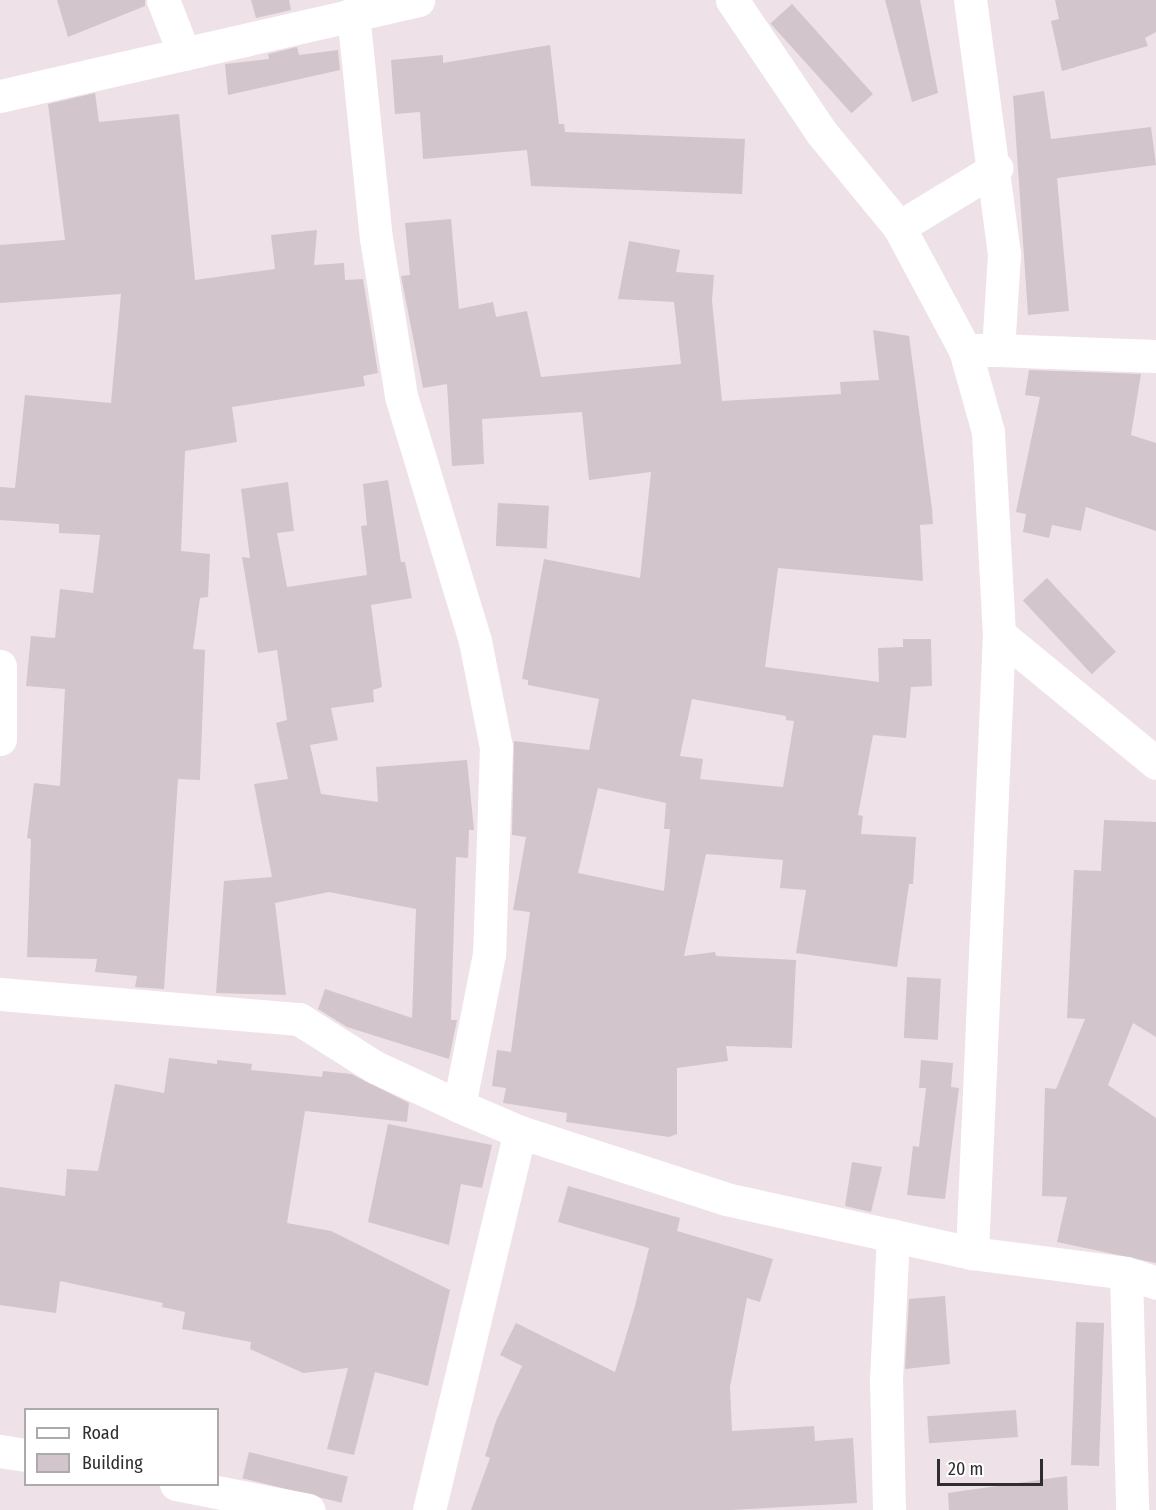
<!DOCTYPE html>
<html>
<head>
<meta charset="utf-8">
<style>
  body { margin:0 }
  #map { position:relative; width:1156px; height:1510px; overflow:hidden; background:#efe1e8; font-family:"Fira Sans Condensed",sans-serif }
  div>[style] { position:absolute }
  .building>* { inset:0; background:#d2c5cb; transform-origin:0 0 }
  .minor>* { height:33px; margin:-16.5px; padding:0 16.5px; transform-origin:16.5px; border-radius:16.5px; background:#fff }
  span { translate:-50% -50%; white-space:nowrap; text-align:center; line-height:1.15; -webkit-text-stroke:4.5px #fff; paint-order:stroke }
  .legend { position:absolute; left:24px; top:1408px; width:195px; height:78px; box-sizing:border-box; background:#fff; border:2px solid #ababab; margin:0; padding:8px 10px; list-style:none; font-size:18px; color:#2e2e2e }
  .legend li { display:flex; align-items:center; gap:12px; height:30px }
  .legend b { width:30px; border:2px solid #ababab }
  .scale { position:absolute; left:937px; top:1459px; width:106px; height:27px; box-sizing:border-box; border:3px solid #2e2e2e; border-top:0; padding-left:8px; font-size:18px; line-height:21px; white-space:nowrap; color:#2e2e2e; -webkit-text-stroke:4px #fff; paint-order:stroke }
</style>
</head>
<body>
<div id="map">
  <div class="building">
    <i style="clip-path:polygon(57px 0,145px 0,145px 6px,68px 37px)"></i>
    <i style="clip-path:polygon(251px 0,289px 0,291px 10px,256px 18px)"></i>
    <i style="clip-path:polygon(885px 0,920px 0,938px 93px,912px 102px)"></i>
    <i style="clip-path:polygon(1055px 0,1156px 0,1156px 32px,1145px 38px,1148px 46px,1062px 71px,1051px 21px,1059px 19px)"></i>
    <i style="left:792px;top:4px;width:121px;height:29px;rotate:48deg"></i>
    <i style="clip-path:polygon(550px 45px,559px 124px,564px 124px,565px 132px,745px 139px,742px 194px,531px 186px,527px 150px,423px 159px,420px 112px,395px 114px,391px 60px,443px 55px,443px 63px)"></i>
    <i style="clip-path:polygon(297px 47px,299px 55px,338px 50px,340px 70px,228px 95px,225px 64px,269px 59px,268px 54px)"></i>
    <i style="clip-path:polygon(1044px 91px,1051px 139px,1151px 127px,1156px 165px,1057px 178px,1069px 311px,1028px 315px,1013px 96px)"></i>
    <i style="clip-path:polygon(95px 93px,99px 122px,179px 114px,195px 280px,275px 269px,271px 235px,317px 230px,314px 265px,344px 263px,345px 280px,363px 279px,378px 373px,363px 376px,365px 386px,232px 407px,237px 442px,185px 451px,181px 551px,210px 554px,208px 597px,200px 598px,193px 649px,205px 650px,200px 780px,178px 779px,164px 989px,135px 987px,137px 976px,95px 972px,97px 959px,27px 957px,31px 839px,27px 838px,34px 783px,60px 786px,65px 689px,26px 686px,31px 636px,55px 638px,60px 589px,93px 593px,100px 535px,59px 533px,59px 524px,0 520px,0 487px,15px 488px,25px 395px,111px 403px,121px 294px,0 303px,0 245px,65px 240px,48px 104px)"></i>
    <i style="clip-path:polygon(evenodd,451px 219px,459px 309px,493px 302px,496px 317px,527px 311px,541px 377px,681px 364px,674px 302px,618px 299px,629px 241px,680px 250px,676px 272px,714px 275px,712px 301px,722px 401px,841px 394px,840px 382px,879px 380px,873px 330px,909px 336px,932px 509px,933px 524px,920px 525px,923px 581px,778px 568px,765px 667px,879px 682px,878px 648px,903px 647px,903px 639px,931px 639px,932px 686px,911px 687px,906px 738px,873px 735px,858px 815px,863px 816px,861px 834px,916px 837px,913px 884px,909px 884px,897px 967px,796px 953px,806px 890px,780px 888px,783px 860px,706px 854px,684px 956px,715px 952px,716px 956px,796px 960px,792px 1048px,726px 1046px,728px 1061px,677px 1068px,677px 1134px,669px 1137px,566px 1122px,567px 1113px,503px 1103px,506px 1088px,492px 1086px,497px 1050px,511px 1052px,530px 912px,513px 910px,526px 837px,512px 835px,514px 741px,589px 750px,599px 699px,528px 685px,528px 680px,522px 679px,544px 559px,640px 578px,651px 472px,589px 480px,582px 412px,482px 419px,484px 464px,452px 466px,447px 384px,423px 388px,401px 276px,410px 275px,405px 223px,451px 219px,692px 699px,786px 716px,786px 720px,794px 721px,783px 787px,700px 779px,703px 759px,680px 756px,692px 699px,451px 219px,598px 788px,666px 803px,664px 829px,670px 829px,664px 891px,578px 873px,598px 788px)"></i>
    <i style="clip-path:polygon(1029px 370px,1141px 374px,1131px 435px,1156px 443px,1156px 531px,1086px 507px,1081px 531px,1052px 525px,1049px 538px,1023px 532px,1026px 514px,1016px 512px,1040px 397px,1025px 395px)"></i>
    <i style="clip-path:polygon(388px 480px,401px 562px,405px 562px,412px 598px,371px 605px,382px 687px,373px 690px,374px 702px,331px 708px,338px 740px,310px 745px,321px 794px,378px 802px,376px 767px,467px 760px,474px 830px,469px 830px,468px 858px,456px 857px,451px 1020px,457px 1020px,449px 1059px,347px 1027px,318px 1009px,325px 989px,412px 1018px,416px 909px,329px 892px,275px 903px,286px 995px,216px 993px,224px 881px,272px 877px,254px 784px,288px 779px,276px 723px,287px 720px,277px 650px,258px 653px,242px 557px,250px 558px,241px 489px,288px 482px,294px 531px,277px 533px,287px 587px,367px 575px,361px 526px,367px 525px,363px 484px)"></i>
    <i style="left:498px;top:503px;width:51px;height:43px;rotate:3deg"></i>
    <i style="left:1047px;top:578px;width:101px;height:33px;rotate:47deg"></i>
    <i style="clip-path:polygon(1104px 820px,1156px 822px,1156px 1037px,1133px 1023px,1108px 1085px,1156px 1118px,1156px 1263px,1057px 1242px,1067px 1197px,1042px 1196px,1045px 1088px,1056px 1089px,1085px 1019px,1067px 1018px,1074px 870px,1101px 871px)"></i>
    <i style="left:907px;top:977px;width:34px;height:61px;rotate:3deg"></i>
    <i style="clip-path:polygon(169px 1058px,217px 1064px,217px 1060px,252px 1064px,251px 1070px,322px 1077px,323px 1071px,351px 1074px,409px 1103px,407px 1122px,305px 1111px,287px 1223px,331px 1231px,450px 1290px,428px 1386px,375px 1372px,354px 1455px,327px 1449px,348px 1368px,303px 1373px,250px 1349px,251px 1342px,182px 1329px,185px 1312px,162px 1307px,163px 1303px,60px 1281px,56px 1313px,0 1305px,0 1187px,65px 1196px,67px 1169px,98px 1171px,115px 1084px,164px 1093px)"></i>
    <i style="clip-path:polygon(921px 1060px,953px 1063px,951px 1087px,959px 1088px,945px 1199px,907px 1195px,913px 1146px,919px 1147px,926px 1088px,919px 1088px)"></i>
    <i style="clip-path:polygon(388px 1124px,492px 1145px,482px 1188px,461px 1184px,449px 1245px,368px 1222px)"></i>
    <i style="clip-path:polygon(852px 1162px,882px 1167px,871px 1212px,845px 1206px)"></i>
    <i style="clip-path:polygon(568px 1186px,680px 1218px,677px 1231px,773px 1259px,760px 1302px,747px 1298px,730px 1387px,732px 1431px,814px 1426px,815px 1441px,853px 1438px,857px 1503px,731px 1510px,471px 1510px,490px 1458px,485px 1456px,496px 1421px,522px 1366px,500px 1355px,516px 1323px,615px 1372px,635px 1306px,649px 1248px,558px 1222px)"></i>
    <i style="clip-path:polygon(945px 1296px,950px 1364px,905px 1369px,909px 1299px)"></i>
    <i style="left:1104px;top:1323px;width:143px;height:28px;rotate:92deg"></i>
    <i style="left:1016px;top:1410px;width:27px;height:89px;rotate:86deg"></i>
    <i style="left:249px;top:1452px;width:102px;height:27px;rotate:14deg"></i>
    <i style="clip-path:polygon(1067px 1476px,1068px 1510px,949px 1510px,948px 1493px)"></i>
  </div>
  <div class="minor">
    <i style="left:163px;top:0;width:58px;rotate:68.7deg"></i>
    <i style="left:732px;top:0;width:159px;rotate:56deg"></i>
    <i style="left:821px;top:132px;width:123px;rotate:50.6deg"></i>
    <i style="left:899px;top:227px;width:140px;rotate:61.8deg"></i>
    <i style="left:965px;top:350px;width:85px;rotate:74.3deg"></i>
    <i style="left:988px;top:432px;width:202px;rotate:86.9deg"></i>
    <i style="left:999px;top:634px;width:620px;rotate:92.5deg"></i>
    <i style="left:353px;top:13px;width:226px;rotate:84.2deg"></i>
    <i style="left:376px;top:238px;width:160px;rotate:81deg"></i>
    <i style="left:401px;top:396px;width:256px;rotate:73.2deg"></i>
    <i style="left:475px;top:641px;width:108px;rotate:78.8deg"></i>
    <i style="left:496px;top:747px;width:207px;rotate:91.9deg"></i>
    <i style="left:489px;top:954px;width:155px;rotate:101.2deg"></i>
    <i style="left:0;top:96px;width:429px;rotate:-12.9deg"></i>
    <i style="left:899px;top:227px;width:114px;rotate:-31.3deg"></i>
    <i style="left:965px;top:350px;width:33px"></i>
    <i style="left:998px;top:350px;width:96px;rotate:-86.4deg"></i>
    <i style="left:1004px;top:254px;width:256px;rotate:-97.6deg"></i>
    <i style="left:998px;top:350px;width:158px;rotate:2.2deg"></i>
    <i style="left:999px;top:634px;width:203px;rotate:39.4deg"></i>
    <i style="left:0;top:666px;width:73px;rotate:90deg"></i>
    <i style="left:0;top:994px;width:300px;rotate:4.8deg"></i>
    <i style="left:299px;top:1019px;width:90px;rotate:32.3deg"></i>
    <i style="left:375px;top:1067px;width:93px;rotate:24.9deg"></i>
    <i style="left:459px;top:1106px;width:66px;rotate:23.1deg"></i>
    <i style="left:520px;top:1132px;width:217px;rotate:18deg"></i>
    <i style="left:726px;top:1199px;width:252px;rotate:12.4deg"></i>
    <i style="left:972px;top:1253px;width:155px;rotate:7.4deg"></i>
    <i style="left:1126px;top:1273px;width:32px;rotate:18deg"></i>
    <i style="left:1126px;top:1273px;width:237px;rotate:88.5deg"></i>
    <i style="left:0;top:1451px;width:26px;rotate:9deg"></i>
    <i style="left:176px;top:1484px;width:135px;rotate:11.1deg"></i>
    <i style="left:429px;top:1510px;width:389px;rotate:-76.5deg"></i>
    <i style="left:889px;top:1510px;width:131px;rotate:-91.3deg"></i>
    <i style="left:886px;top:1379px;width:144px;rotate:-87.2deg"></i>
  </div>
  <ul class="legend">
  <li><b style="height:8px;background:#fff"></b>Road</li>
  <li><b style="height:16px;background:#d2c5cb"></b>Building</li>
  </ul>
  <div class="scale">20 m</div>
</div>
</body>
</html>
